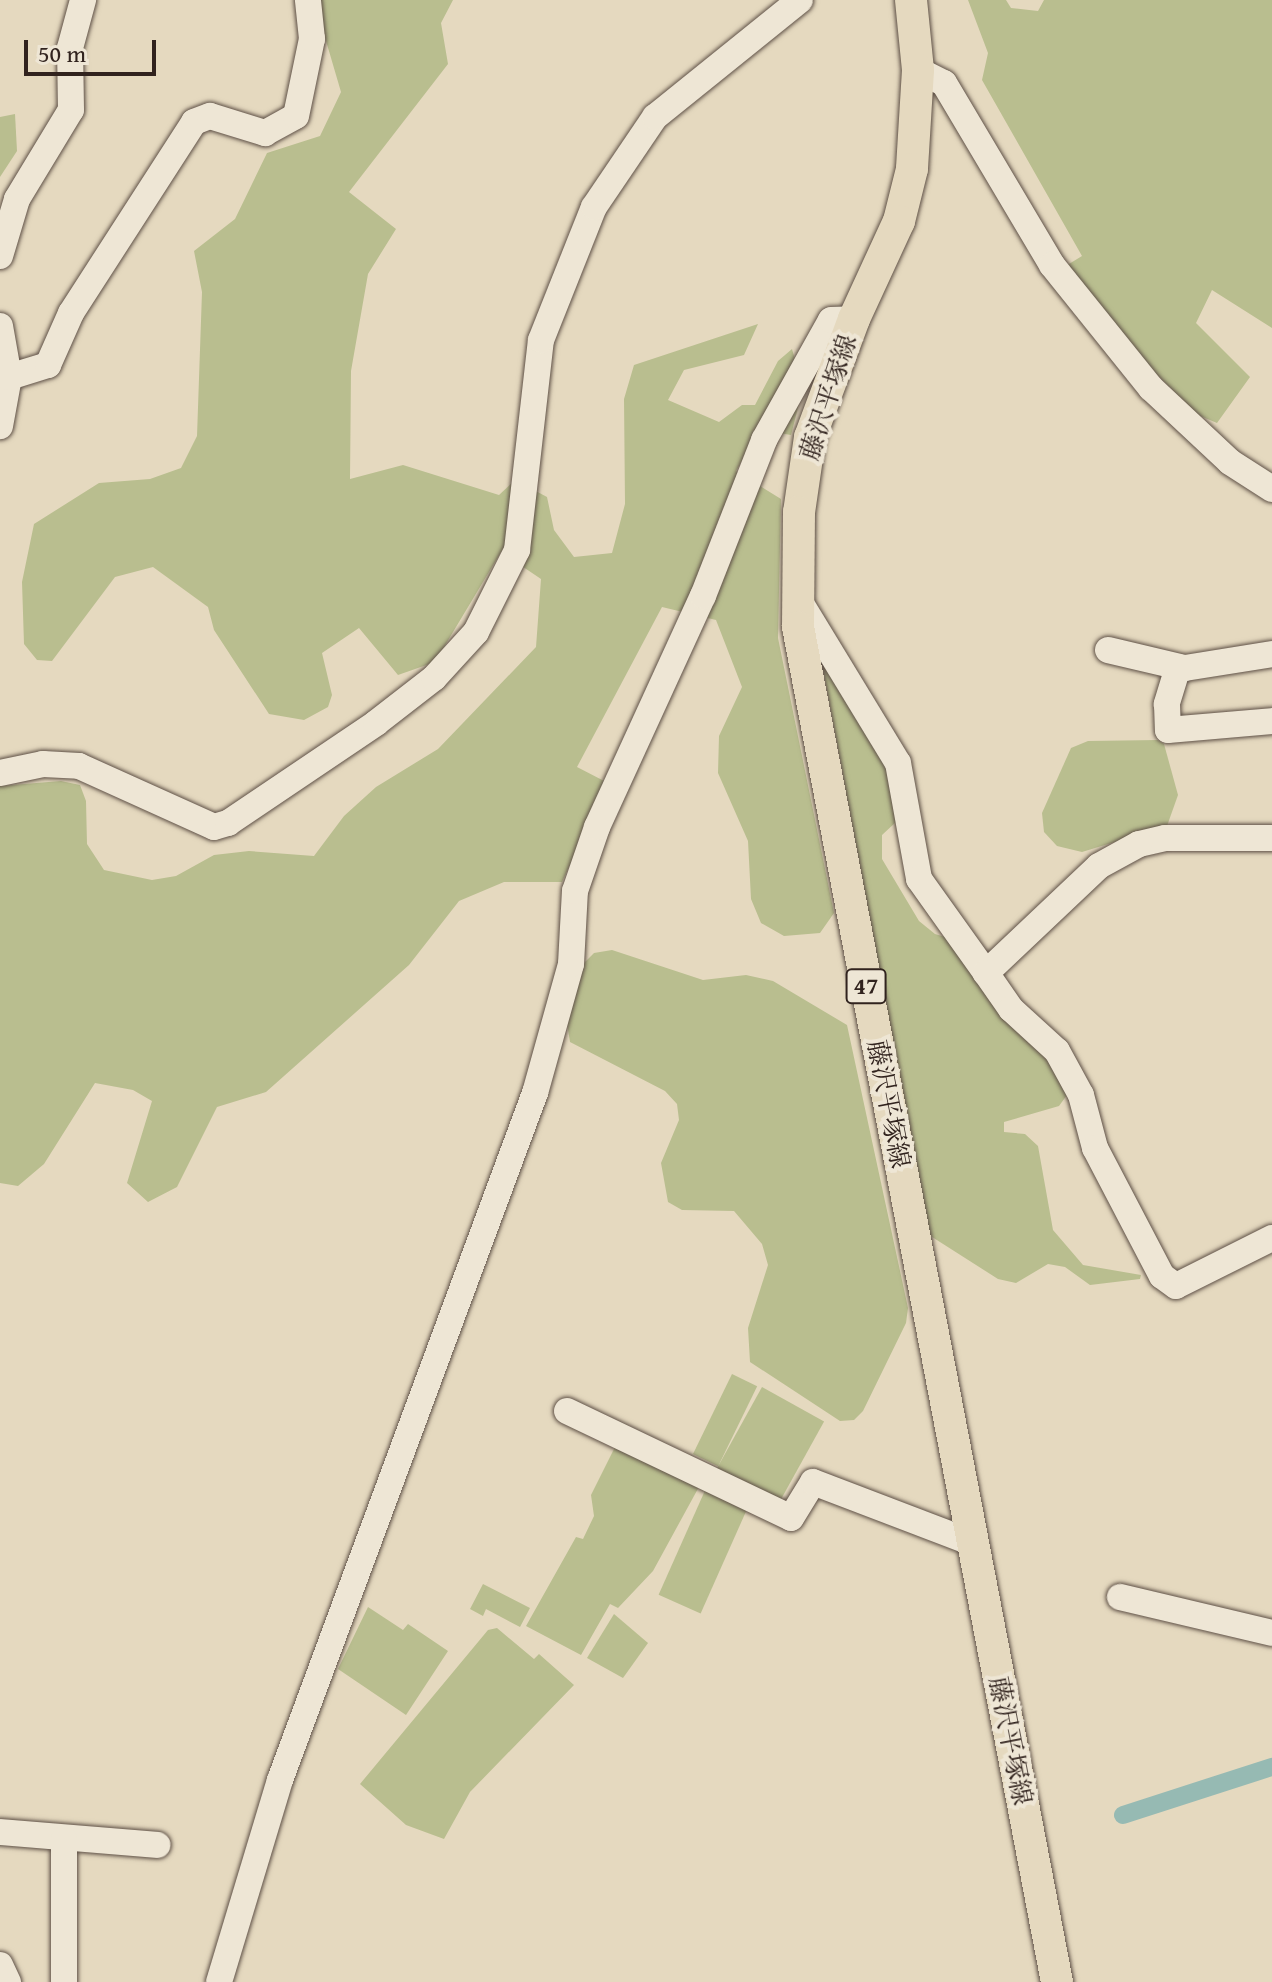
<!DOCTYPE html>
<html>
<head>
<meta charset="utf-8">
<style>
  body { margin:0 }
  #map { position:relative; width:1272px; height:1982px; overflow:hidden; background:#e5d9bf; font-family:"Gentium Book Plus","Noto Serif JP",serif }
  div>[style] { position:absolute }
  .green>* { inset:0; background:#b9be8f; transform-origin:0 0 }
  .canal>* { height:18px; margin:-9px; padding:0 9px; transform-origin:9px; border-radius:9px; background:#96bab3 }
  .roads { filter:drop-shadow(0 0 2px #5e5046) drop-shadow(0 0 2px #5e5046) }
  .minor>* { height:26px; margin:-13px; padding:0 13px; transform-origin:13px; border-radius:13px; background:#eee6d5 }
  .major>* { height:32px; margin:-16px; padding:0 16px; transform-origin:16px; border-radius:16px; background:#e5d9bf }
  span { translate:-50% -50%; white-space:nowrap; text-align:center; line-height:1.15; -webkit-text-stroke:8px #eee6d5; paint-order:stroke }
  .shield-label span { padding:2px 6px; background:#eee6d5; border:2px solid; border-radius:6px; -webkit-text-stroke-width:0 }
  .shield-label { font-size:24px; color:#31231e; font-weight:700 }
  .street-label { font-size:26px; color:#31231e }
  .scale { position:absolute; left:24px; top:40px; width:132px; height:36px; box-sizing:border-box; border:4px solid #31231e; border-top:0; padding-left:10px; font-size:24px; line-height:28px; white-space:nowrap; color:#31231e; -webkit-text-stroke:6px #eee6d5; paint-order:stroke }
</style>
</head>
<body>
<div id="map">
  <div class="green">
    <i style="clip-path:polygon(314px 0,453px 0,441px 23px,448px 64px,349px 192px,396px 229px,368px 274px,351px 371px,350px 479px,403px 465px,499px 495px,515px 480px,547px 497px,554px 530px,574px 557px,612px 553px,625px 504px,624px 399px,634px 365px,758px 324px,744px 355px,684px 370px,668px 400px,719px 422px,742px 405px,755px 405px,778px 361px,792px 349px,803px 388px,791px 435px,760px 430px,736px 471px,781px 499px,778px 638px,834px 913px,820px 933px,784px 936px,761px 923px,751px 899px,748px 841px,718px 773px,719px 736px,742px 687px,716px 620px,662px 607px,577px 767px,608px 783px,562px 882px,504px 882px,459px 901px,409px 965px,266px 1092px,217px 1107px,177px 1187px,148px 1202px,127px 1183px,152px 1101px,133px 1090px,95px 1083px,44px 1164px,18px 1186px,0 1183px,0 786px,61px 781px,80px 785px,86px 801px,87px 844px,104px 870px,152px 880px,176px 876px,214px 855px,249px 851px,314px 856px,344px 816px,376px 787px,438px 749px,536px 647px,541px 579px,501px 552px,435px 662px,398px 675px,359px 628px,322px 653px,332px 695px,328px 707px,304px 720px,269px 714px,214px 630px,208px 607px,153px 567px,115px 577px,52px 661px,37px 660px,24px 644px,22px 582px,34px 524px,99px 483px,150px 479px,181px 468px,197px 436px,202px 292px,194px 251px,235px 219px,267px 153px,320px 136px,341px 92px)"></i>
    <i style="clip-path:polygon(968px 0,1006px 0,1011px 8px,1038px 11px,1044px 0,1272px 0,1272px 328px,1212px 290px,1196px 323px,1250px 377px,1217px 423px,1198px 415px,1138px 356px,1064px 267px,1082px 256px,982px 80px,988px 53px)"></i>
    <i style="clip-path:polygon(15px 114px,17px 151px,0 177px,0 117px)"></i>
    <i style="clip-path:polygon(820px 653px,887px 755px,896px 822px,882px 835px,882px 859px,919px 921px,935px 934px,952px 939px,1041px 1047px,1067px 1095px,1059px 1106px,1004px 1122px,1004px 1132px,1025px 1134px,1038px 1146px,1053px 1230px,1083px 1265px,1141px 1275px,1140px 1279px,1090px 1285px,1065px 1267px,1048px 1264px,1016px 1283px,998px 1279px,929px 1235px)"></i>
    <i style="clip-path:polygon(1158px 740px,1164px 744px,1178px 795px,1167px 826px,1082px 852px,1057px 846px,1044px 832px,1042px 813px,1071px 748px,1088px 741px)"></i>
    <i style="clip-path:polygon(612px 950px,703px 980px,746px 975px,773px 981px,847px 1025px,908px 1308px,906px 1323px,863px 1411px,854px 1420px,840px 1421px,750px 1362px,748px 1328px,768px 1265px,762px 1244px,734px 1211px,682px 1210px,668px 1202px,661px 1163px,679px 1120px,677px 1104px,665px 1091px,570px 1042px,566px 1017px,585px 962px,594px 953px)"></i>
    <i style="left:732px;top:1374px;width:28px;height:89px;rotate:26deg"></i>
    <i style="left:762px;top:1387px;width:71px;height:102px;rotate:29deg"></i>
    <i style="clip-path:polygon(617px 1443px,700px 1485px,653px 1571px,618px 1608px,610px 1604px,581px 1655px,526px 1626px,576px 1537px,583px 1539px,594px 1516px,591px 1495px)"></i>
    <i style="left:707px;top:1486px;width:46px;height:119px;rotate:24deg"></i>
    <i style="clip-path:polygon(483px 1584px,530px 1608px,520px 1627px,486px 1609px,483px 1616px,470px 1609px)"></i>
    <i style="clip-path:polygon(368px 1607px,403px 1630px,408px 1624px,448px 1651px,406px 1715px,338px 1669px)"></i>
    <i style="clip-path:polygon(614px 1614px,648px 1643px,623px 1678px,587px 1658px)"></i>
    <i style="clip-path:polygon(497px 1628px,534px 1659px,539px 1654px,574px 1685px,470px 1792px,444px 1839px,406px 1825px,360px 1784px,488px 1630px)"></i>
  </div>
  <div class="canal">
    <i style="left:1123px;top:1815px;width:157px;rotate:-17.9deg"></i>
  </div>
  <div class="roads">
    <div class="minor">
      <i style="left:918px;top:70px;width:29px;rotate:27deg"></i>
      <i style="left:944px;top:83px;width:212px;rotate:59.3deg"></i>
      <i style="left:1052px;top:265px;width:158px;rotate:51.2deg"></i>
      <i style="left:1151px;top:388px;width:108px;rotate:43.1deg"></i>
      <i style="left:1230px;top:462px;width:50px;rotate:32.7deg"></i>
      <i style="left:0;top:256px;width:59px;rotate:-73.4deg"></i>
      <i style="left:17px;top:199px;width:104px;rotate:-58.8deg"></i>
      <i style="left:71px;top:110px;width:62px;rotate:-90.9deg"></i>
      <i style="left:70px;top:48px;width:50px;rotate:-74.8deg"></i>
      <i style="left:0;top:326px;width:52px;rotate:80deg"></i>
      <i style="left:9px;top:377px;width:50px;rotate:100.4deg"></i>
      <i style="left:9px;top:377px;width:41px;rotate:-17.1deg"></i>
      <i style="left:48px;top:365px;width:57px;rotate:-66.1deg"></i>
      <i style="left:71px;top:313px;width:227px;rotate:-57.2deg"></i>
      <i style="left:194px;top:122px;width:17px;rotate:-21deg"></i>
      <i style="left:210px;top:116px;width:58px;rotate:17.2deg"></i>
      <i style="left:265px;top:133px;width:35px;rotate:-29deg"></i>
      <i style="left:296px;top:116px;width:79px;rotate:-78.3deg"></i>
      <i style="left:312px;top:39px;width:39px;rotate:-96deg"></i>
      <i style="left:797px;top:597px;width:194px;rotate:58.7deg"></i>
      <i style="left:898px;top:763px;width:118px;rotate:79.7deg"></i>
      <i style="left:919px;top:879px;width:115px;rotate:54.5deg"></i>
      <i style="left:1108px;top:650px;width:79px;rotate:13.2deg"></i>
      <i style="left:1185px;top:668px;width:88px;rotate:-9.1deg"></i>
      <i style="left:1178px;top:667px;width:39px;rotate:107deg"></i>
      <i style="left:1167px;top:704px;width:26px;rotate:88deg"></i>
      <i style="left:1168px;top:730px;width:104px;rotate:-4.9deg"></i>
      <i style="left:0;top:773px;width:44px;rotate:-11.8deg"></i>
      <i style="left:43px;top:764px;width:36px;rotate:3deg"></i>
      <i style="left:79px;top:766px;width:148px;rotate:24.3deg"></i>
      <i style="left:214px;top:827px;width:15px;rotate:-16deg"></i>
      <i style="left:228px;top:823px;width:179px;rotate:-34deg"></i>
      <i style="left:376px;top:723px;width:73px;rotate:-37.8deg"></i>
      <i style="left:434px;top:678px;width:62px;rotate:-47.6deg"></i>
      <i style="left:476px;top:632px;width:92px;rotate:-63.4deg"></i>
      <i style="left:517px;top:550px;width:211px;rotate:-83.5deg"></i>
      <i style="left:541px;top:340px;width:143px;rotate:-68.3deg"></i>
      <i style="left:594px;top:207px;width:109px;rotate:-55.9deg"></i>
      <i style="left:655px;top:117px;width:186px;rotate:-38.9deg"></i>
      <i style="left:1272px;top:838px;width:107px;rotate:180deg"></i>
      <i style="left:1165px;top:838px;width:27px;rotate:167deg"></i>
      <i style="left:1139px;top:844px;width:46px;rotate:151.2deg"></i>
      <i style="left:1099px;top:866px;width:156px;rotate:136.6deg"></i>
      <i style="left:986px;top:973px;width:44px;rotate:55.2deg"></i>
      <i style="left:1011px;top:1009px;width:62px;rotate:42.4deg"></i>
      <i style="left:1057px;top:1051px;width:50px;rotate:61.4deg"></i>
      <i style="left:1081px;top:1095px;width:55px;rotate:75.2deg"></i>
      <i style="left:1095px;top:1148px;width:144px;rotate:62.4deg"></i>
      <i style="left:1162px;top:1276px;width:17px;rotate:36deg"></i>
      <i style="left:1176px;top:1286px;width:107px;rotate:-26.6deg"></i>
      <i style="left:567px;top:1411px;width:248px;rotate:25.5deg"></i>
      <i style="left:791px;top:1518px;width:42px;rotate:-58.6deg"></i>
      <i style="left:813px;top:1482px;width:171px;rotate:20.9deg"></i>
      <i style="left:1120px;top:1597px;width:156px;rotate:13.3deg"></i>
      <i style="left:0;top:1832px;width:158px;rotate:4.7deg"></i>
      <i style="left:0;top:1965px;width:19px;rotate:65deg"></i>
      <i style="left:64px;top:1982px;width:143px;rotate:-90deg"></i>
      <i style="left:219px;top:1982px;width:211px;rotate:-73.2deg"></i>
      <i style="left:280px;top:1780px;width:733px;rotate:-69.64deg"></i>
      <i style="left:535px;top:1093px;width:134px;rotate:-74.4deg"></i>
      <i style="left:571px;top:964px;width:73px;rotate:-86.9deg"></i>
      <i style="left:575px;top:891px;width:68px;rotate:-71deg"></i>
      <i style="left:597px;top:827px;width:254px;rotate:-65.4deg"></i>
      <i style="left:703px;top:596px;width:168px;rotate:-68.6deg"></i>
      <i style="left:764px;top:440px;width:137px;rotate:-60.8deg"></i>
      <i style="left:831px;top:320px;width:23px;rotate:-2deg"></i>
    </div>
    <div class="major">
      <i style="left:911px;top:0;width:70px;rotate:84.3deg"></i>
      <i style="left:918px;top:70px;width:99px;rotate:93.5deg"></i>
      <i style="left:912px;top:169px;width:54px;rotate:104deg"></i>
      <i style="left:899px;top:221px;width:108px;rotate:114.7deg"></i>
      <i style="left:854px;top:319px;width:126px;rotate:110.4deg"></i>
      <i style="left:810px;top:437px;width:76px;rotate:98.3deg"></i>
      <i style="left:799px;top:512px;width:115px;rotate:90.5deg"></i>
      <i style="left:798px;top:627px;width:1380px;rotate:79.18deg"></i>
    </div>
  </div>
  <div class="shield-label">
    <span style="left:866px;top:986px">47</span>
  </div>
  <div class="street-label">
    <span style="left:828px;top:397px;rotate:-72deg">藤沢平塚線</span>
    <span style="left:889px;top:1104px;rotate:79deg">藤沢平塚線</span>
    <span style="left:1011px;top:1741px;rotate:79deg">藤沢平塚線</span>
  </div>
  <div class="scale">50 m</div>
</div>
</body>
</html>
